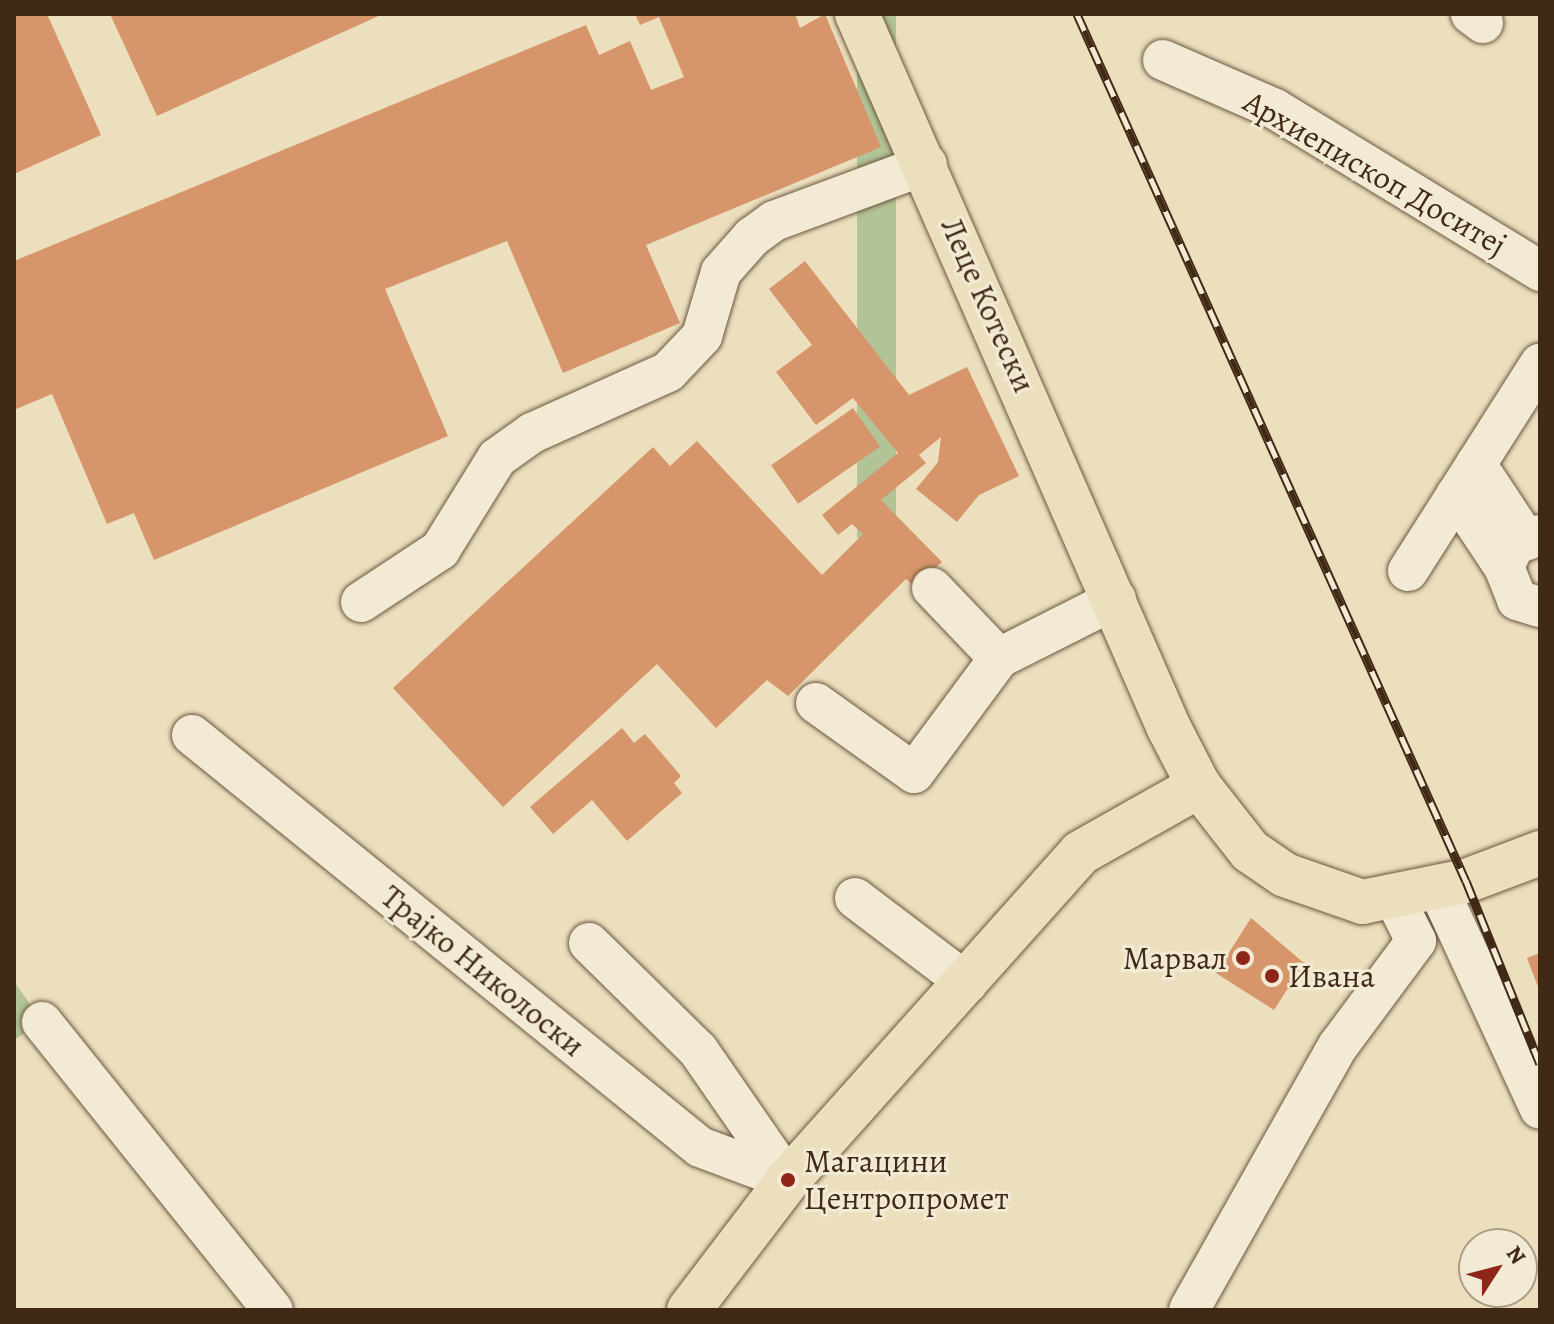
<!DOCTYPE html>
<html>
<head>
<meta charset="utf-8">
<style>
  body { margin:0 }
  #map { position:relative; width:1554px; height:1324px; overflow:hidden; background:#ebdfbe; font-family:Alegreya,serif }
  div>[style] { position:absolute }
  .green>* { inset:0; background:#b2c396; transform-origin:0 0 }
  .building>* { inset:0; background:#d6956a; transform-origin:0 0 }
  .roads { filter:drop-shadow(0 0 2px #6c573f) drop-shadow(0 0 2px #6c573f) }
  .minor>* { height:40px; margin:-20px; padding:0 20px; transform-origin:20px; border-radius:20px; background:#f2ead5 }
  .major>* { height:44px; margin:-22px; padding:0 22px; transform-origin:22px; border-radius:22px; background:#ebdfbe }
  .rail>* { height:9px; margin-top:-4.5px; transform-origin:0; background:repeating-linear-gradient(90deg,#f2ead5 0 18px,#412a15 0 36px); box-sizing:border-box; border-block:2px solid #412a15 }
  .dots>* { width:22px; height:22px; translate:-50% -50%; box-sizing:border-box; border:4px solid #f2ead5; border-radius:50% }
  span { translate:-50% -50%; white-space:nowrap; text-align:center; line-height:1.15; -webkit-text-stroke:6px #f2ead5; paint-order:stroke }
  .street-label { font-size:32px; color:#412a15 }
  .poi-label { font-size:32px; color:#412a15 }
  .right { translate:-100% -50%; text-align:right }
  .left { translate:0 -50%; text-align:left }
  .frame { position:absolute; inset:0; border:16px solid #412a15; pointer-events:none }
  .north { position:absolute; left:1458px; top:1228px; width:80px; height:80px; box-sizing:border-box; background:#f2ead5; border:2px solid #ab9d88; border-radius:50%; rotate:54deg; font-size:22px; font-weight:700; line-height:32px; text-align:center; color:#412a15 }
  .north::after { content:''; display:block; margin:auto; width:28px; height:36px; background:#8f2418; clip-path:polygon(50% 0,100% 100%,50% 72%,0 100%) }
</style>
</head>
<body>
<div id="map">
  <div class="green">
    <i style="left:857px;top:14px;width:39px;height:524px"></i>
    <i style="clip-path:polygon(14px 981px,42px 1022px,14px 1040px)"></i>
  </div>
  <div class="building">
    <i style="clip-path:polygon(14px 14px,47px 14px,101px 135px,14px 174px)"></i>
    <i style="clip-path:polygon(110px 14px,383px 14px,157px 116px)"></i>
    <i style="clip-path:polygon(635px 14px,795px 14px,800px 28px,825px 14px,881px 147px,646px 245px,680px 323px,563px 373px,507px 241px,385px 289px,448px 436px,154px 560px,134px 513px,107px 524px,52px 394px,14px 410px,14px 261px,586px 25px,599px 55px,630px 41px,651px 90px,684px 77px,659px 17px,640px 25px)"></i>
    <i style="clip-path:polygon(805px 261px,909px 395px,967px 367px,1019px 476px,979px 495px,957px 522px,916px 489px,938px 462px,941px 437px,919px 455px,926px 463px,881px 500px,942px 562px,914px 586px,906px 579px,788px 696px,767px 680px,716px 728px,657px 664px,503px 807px,393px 688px,653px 447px,670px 466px,697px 441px,822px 575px,863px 534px,852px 524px,838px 535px,822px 515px,898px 453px,853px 398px,816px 425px,776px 372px,812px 345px,769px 289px)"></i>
    <i style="left:853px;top:408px;width:47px;height:100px;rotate:55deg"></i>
    <i style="clip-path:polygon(622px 728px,634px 743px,645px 734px,681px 776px,674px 783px,682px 793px,627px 841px,592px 800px,553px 834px,530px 807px)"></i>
    <i style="clip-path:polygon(1251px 918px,1304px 963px,1274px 1010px,1216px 973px)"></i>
    <i style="clip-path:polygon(1540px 953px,1540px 992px,1527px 958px)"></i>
  </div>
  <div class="roads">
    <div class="minor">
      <i style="left:1471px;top:14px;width:15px;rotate:37deg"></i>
      <i style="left:1163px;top:60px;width:122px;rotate:23.6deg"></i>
      <i style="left:1275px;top:109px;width:311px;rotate:31.4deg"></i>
      <i style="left:1476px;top:464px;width:89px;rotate:56.5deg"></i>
      <i style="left:1456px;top:495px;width:87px;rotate:56.3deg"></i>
      <i style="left:1540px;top:535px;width:28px;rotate:159deg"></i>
      <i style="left:1514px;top:545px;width:24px;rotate:114deg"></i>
      <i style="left:1504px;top:567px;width:35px;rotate:68deg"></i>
      <i style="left:1517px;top:600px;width:24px;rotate:17deg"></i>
      <i style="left:1408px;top:571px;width:246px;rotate:-57.5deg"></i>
      <i style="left:932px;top:588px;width:97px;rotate:46.3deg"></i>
      <i style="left:361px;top:602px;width:95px;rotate:-33.4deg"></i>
      <i style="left:440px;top:550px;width:108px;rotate:-58.2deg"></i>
      <i style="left:497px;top:458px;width:43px;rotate:-35.5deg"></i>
      <i style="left:532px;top:433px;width:149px;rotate:-24.2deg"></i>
      <i style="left:668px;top:372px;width:50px;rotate:-46.6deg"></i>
      <i style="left:702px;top:336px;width:67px;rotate:-73.5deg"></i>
      <i style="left:721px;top:272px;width:47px;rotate:-48.5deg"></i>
      <i style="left:752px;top:237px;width:27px;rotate:-36deg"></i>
      <i style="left:774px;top:221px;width:163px;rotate:-20.4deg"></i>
      <i style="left:816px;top:703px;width:120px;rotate:35.5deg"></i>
      <i style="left:914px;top:773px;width:143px;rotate:-53.5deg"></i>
      <i style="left:999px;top:658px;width:131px;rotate:-26.8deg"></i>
      <i style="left:192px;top:735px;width:654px;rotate:39.04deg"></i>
      <i style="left:700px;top:1147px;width:94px;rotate:20.6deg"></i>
      <i style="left:1438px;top:888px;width:243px;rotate:65.2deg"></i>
      <i style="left:855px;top:898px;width:141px;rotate:37.2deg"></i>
      <i style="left:589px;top:943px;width:153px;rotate:44.5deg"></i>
      <i style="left:698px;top:1050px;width:158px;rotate:55.3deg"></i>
      <i style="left:42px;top:1022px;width:369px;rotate:51.3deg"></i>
      <i style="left:1189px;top:1310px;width:303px;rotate:-60.6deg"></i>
      <i style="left:1338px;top:1046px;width:131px;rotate:-53.4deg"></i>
      <i style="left:1416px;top:941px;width:47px;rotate:-116.6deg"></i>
    </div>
    <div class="major">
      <i style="left:857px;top:14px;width:779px;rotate:66.4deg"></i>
      <i style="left:1169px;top:728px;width:65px;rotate:62.7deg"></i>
      <i style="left:1199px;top:786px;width:83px;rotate:51.9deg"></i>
      <i style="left:1250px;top:851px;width:42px;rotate:34.4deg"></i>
      <i style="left:1285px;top:875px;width:82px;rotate:19.3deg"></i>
      <i style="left:1362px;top:902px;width:106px;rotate:-11.4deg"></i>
      <i style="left:1466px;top:881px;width:79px;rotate:-20.7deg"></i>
      <i style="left:689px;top:1310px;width:163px;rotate:-52.7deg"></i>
      <i style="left:788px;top:1180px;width:438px;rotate:-48.2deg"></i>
      <i style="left:1080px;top:853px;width:137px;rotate:-29.4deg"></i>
    </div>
  </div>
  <div class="rail">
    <i style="left:1077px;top:14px;width:950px;rotate:65.84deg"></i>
    <i style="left:1466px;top:881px;width:197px;rotate:68deg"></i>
  </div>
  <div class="dots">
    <i style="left:1243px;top:958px;background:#8f2418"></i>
    <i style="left:1272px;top:976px;background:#8f2418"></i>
    <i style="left:788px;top:1180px;background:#8f2418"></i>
  </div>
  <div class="street-label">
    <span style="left:1375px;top:173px;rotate:30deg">Архиепископ Доситеј</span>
    <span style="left:988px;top:305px;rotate:66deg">Леце Котески</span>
    <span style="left:483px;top:971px;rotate:39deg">Трајко Николоски</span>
  </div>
  <div class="poi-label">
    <span class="right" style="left:1227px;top:958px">Марвал</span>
    <span class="left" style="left:1288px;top:976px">Ивана</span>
    <span class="left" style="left:804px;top:1180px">Магацини<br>Центропромет</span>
  </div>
  <div class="frame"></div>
  <div class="north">N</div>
</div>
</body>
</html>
